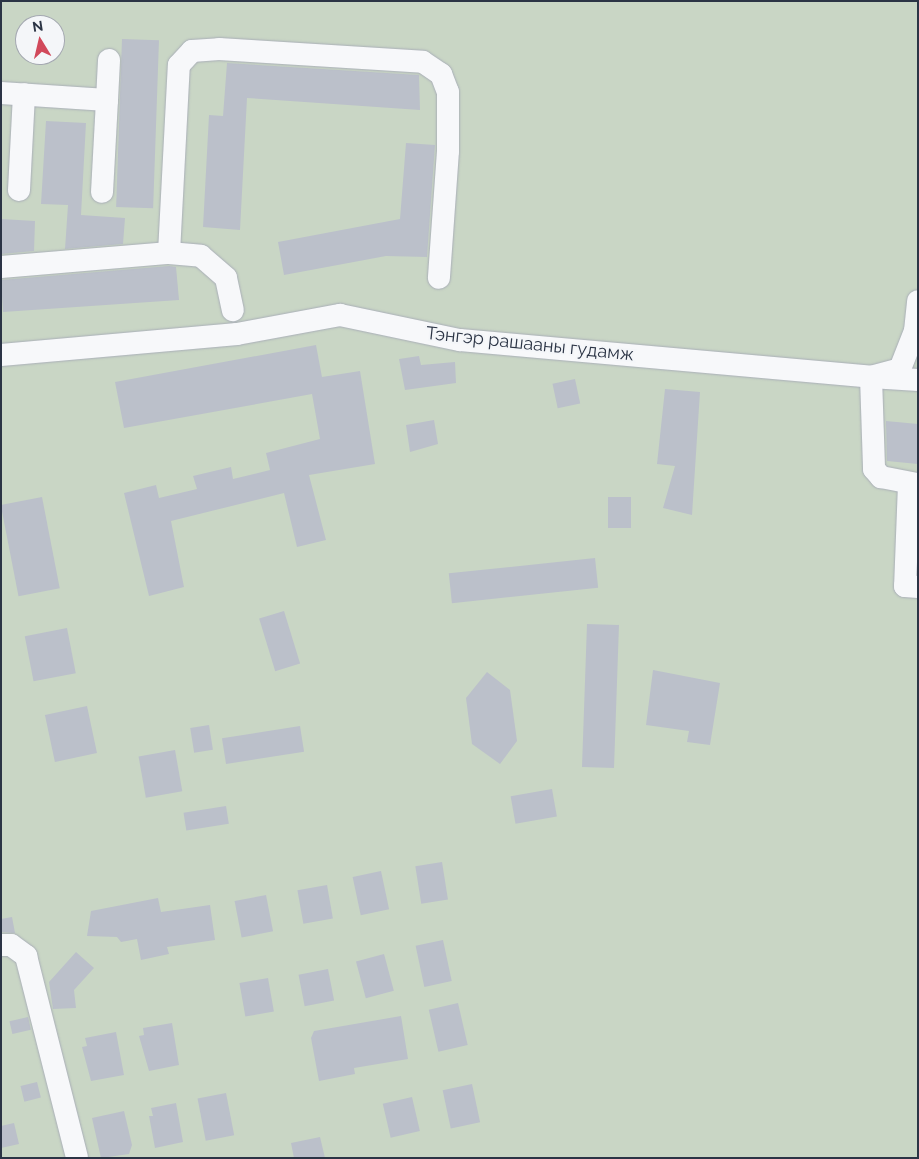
<!DOCTYPE html>
<html>
<head>
<meta charset="utf-8">
<style>
  body { margin:0 }
  #map { position:relative; width:919px; height:1159px; overflow:hidden; background:#e4e7ec; font-family:Raleway,sans-serif }
  div>[style] { position:absolute }
  .green>* { inset:0; background:#c9d6c5 }
  .building>* { inset:0; background:#bbc0ca; transform-origin:0 0 }
  .roads { filter:drop-shadow(0 0 1px #a9aeb7) drop-shadow(0 0 1px #a9aeb7) }
  .minor>* { height:22px; margin:-11px; padding:0 11px; transform-origin:11px; border-radius:11px; background:#f7f8fa }
  span { translate:-50% -50%; white-space:nowrap; text-align:center; line-height:1.15; -webkit-text-stroke:4px #f4f6f9; paint-order:stroke }
  .street-label { font-size:18px; color:#2b3445 }
  .frame { position:absolute; inset:0; border:2px solid #2b3445; pointer-events:none }
  .north { position:absolute; left:15px; top:15px; width:50px; height:50px; box-sizing:border-box; background:#f4f6f9; border:1px solid #a4a8b1; border-radius:50%; rotate:351deg; font-size:14px; font-weight:700; line-height:20px; text-align:center; color:#2b3445 }
  .north::after { content:''; display:block; margin:auto; width:18px; height:22px; background:#d1495b; clip-path:polygon(50% 0,100% 100%,50% 72%,0 100%) }
</style>
</head>
<body>
<div id="map">
  <div class="green">
    <i style="clip-path:polygon(evenodd,1px 1px,918px 1px,918px 1158px,1px 1158px,1px 1px,25px 25px,55px 25px,55px 55px,25px 55px,25px 25px)"></i>
  </div>
  <div class="building">
    <i style="left:122px;top:39px;width:37px;height:168px;rotate:2deg"></i>
    <i style="clip-path:polygon(227px 63px,419px 75px,420px 110px,247px 98px,240px 230px,203px 227px,209px 115px,223px 116px)"></i>
    <i style="clip-path:polygon(46px 121px,86px 123px,81px 215px,125px 218px,123px 244px,65px 249px,68px 205px,41px 204px)"></i>
    <i style="clip-path:polygon(406px 143px,435px 145px,427px 257px,386px 256px,284px 275px,278px 242px,400px 219px)"></i>
    <i style="clip-path:polygon(1px 219px,35px 221px,34px 251px,1px 254px)"></i>
    <i style="clip-path:polygon(169px 266px,176px 267px,179px 300px,3px 312px,1px 280px)"></i>
    <i style="clip-path:polygon(316px 345px,322px 377px,360px 371px,375px 464px,309px 475px,326px 540px,297px 547px,284px 493px,171px 521px,184px 587px,149px 596px,124px 493px,156px 485px,159px 498px,197px 489px,193px 476px,231px 467px,233px 479px,270px 470px,266px 453px,320px 439px,312px 394px,124px 428px,115px 382px)"></i>
    <i style="clip-path:polygon(419px 356px,421px 365px,455px 362px,456px 383px,405px 390px,399px 359px)"></i>
    <i style="left:575px;top:379px;width:25px;height:23px;rotate:78deg"></i>
    <i style="clip-path:polygon(665px 389px,700px 392px,692px 515px,663px 508px,675px 466px,657px 464px)"></i>
    <i style="clip-path:polygon(434px 420px,438px 444px,410px 452px,406px 425px)"></i>
    <i style="clip-path:polygon(886px 421px,918px 424px,918px 464px,887px 461px)"></i>
    <i style="left:42px;top:497px;width:93px;height:42px;rotate:79deg"></i>
    <i style="left:608px;top:497px;width:23px;height:31px"></i>
    <i style="left:595px;top:558px;width:30px;height:147px;rotate:84deg"></i>
    <i style="left:284px;top:611px;width:55px;height:26px;rotate:73deg"></i>
    <i style="left:587px;top:624px;width:32px;height:143px;rotate:2deg"></i>
    <i style="left:67px;top:628px;width:46px;height:43px;rotate:79deg"></i>
    <i style="clip-path:polygon(653px 670px,720px 683px,710px 745px,687px 742px,689px 731px,646px 725px)"></i>
    <i style="clip-path:polygon(487px 672px,510px 690px,517px 741px,500px 764px,472px 744px,466px 698px)"></i>
    <i style="left:87px;top:706px;width:48px;height:43px;rotate:78deg"></i>
    <i style="left:209px;top:725px;width:25px;height:19px;rotate:81deg"></i>
    <i style="left:300px;top:726px;width:26px;height:79px;rotate:81deg"></i>
    <i style="left:175px;top:750px;width:42px;height:37px;rotate:80deg"></i>
    <i style="left:552px;top:789px;width:28px;height:42px;rotate:80deg"></i>
    <i style="left:226px;top:806px;width:18px;height:43px;rotate:81deg"></i>
    <i style="left:442px;top:862px;width:38px;height:27px;rotate:81deg"></i>
    <i style="left:381px;top:871px;width:39px;height:29px;rotate:78deg"></i>
    <i style="left:327px;top:885px;width:34px;height:30px;rotate:80deg"></i>
    <i style="left:266px;top:895px;width:37px;height:32px;rotate:79deg"></i>
    <i style="clip-path:polygon(158px 898px,161px 912px,210px 905px,215px 940px,167px 947px,169px 954px,141px 960px,137px 939px,121px 942px,117px 937px,87px 936px,91px 911px)"></i>
    <i style="clip-path:polygon(12px 917px,15px 933px,1px 932px,1px 919px)"></i>
    <i style="left:443px;top:940px;width:42px;height:28px;rotate:78deg"></i>
    <i style="clip-path:polygon(76px 952px,94px 968px,74px 990px,76px 1008px,53px 1009px,49px 982px)"></i>
    <i style="left:384px;top:954px;width:38px;height:29px;rotate:75deg"></i>
    <i style="left:328px;top:969px;width:32px;height:30px;rotate:79deg"></i>
    <i style="left:268px;top:978px;width:34px;height:29px;rotate:80deg"></i>
    <i style="left:458px;top:1003px;width:43px;height:30px;rotate:77deg"></i>
    <i style="clip-path:polygon(401px 1016px,408px 1059px,354px 1068px,355px 1074px,319px 1081px,311px 1038px,314px 1031px)"></i>
    <i style="left:28px;top:1017px;width:13px;height:19px;rotate:77deg"></i>
    <i style="clip-path:polygon(172px 1023px,179px 1065px,149px 1071px,139px 1036px,144px 1035px,143px 1028px)"></i>
    <i style="clip-path:polygon(116px 1032px,124px 1075px,91px 1081px,82px 1047px,87px 1046px,85px 1038px)"></i>
    <i style="left:37px;top:1082px;width:16px;height:17px;rotate:76deg"></i>
    <i style="left:472px;top:1084px;width:39px;height:30px;rotate:78deg"></i>
    <i style="left:226px;top:1093px;width:43px;height:29px;rotate:79deg"></i>
    <i style="left:412px;top:1097px;width:35px;height:30px;rotate:77deg"></i>
    <i style="clip-path:polygon(176px 1103px,183px 1142px,155px 1148px,149px 1116px,153px 1116px,151px 1108px)"></i>
    <i style="clip-path:polygon(124px 1111px,132px 1145px,129px 1154px,101px 1158px,92px 1118px)"></i>
    <i style="clip-path:polygon(14px 1123px,19px 1144px,1px 1148px,1px 1126px)"></i>
    <i style="clip-path:polygon(320px 1137px,325px 1158px,294px 1158px,291px 1143px)"></i>
  </div>
  <div class="roads">
    <div class="minor">
      <i style="left:1px;top:93px;width:106px;rotate:3.8deg"></i>
      <i style="left:107px;top:100px;width:92px;rotate:93.1deg"></i>
      <i style="left:107px;top:100px;width:40px;rotate:-87.1deg"></i>
      <i style="left:19px;top:190px;width:96px;rotate:-87deg"></i>
      <i style="left:169px;top:253px;width:188px;rotate:-87deg"></i>
      <i style="left:179px;top:65px;width:19px;rotate:-47deg"></i>
      <i style="left:192px;top:51px;width:27px;rotate:-4deg"></i>
      <i style="left:219px;top:49px;width:204px;rotate:3.6deg"></i>
      <i style="left:423px;top:62px;width:22px;rotate:34deg"></i>
      <i style="left:441px;top:74px;width:19px;rotate:69deg"></i>
      <i style="left:448px;top:92px;width:59px;rotate:90deg"></i>
      <i style="left:448px;top:151px;width:127px;rotate:94.1deg"></i>
      <i style="left:1px;top:267px;width:169px;rotate:-4.8deg"></i>
      <i style="left:169px;top:253px;width:32px;rotate:5deg"></i>
      <i style="left:201px;top:256px;width:33px;rotate:41deg"></i>
      <i style="left:226px;top:278px;width:33px;rotate:78deg"></i>
      <i style="left:1px;top:355px;width:237px;rotate:-5.1deg"></i>
      <i style="left:237px;top:334px;width:105px;rotate:-10.5deg"></i>
      <i style="left:340px;top:315px;width:123px;rotate:11.8deg"></i>
      <i style="left:460px;top:340px;width:413px;rotate:5.1deg"></i>
      <i style="left:871px;top:377px;width:30px;rotate:-15deg"></i>
      <i style="left:900px;top:369px;width:41px;rotate:-68.5deg"></i>
      <i style="left:915px;top:331px;width:30px;rotate:-84deg"></i>
      <i style="left:918px;top:380px;width:47px;rotate:-176.3deg"></i>
      <i style="left:871px;top:377px;width:92px;rotate:88.1deg"></i>
      <i style="left:874px;top:469px;width:11px;rotate:49deg"></i>
      <i style="left:881px;top:477px;width:38px;rotate:11deg"></i>
      <i style="left:909px;top:484px;width:102px;rotate:92.2deg"></i>
      <i style="left:905px;top:586px;width:13px;rotate:4deg"></i>
      <i style="left:1px;top:945px;width:10px"></i>
      <i style="left:11px;top:945px;width:19px;rotate:36deg"></i>
      <i style="left:26px;top:956px;width:208px;rotate:75.8deg"></i>
    </div>
  </div>
  <div class="street-label">
    <span style="left:530px;top:344px;rotate:6deg">Тэнгэр рашааны гудамж</span>
  </div>
  <div class="frame"></div>
  <div class="north">N</div>
</div>
</body>
</html>
